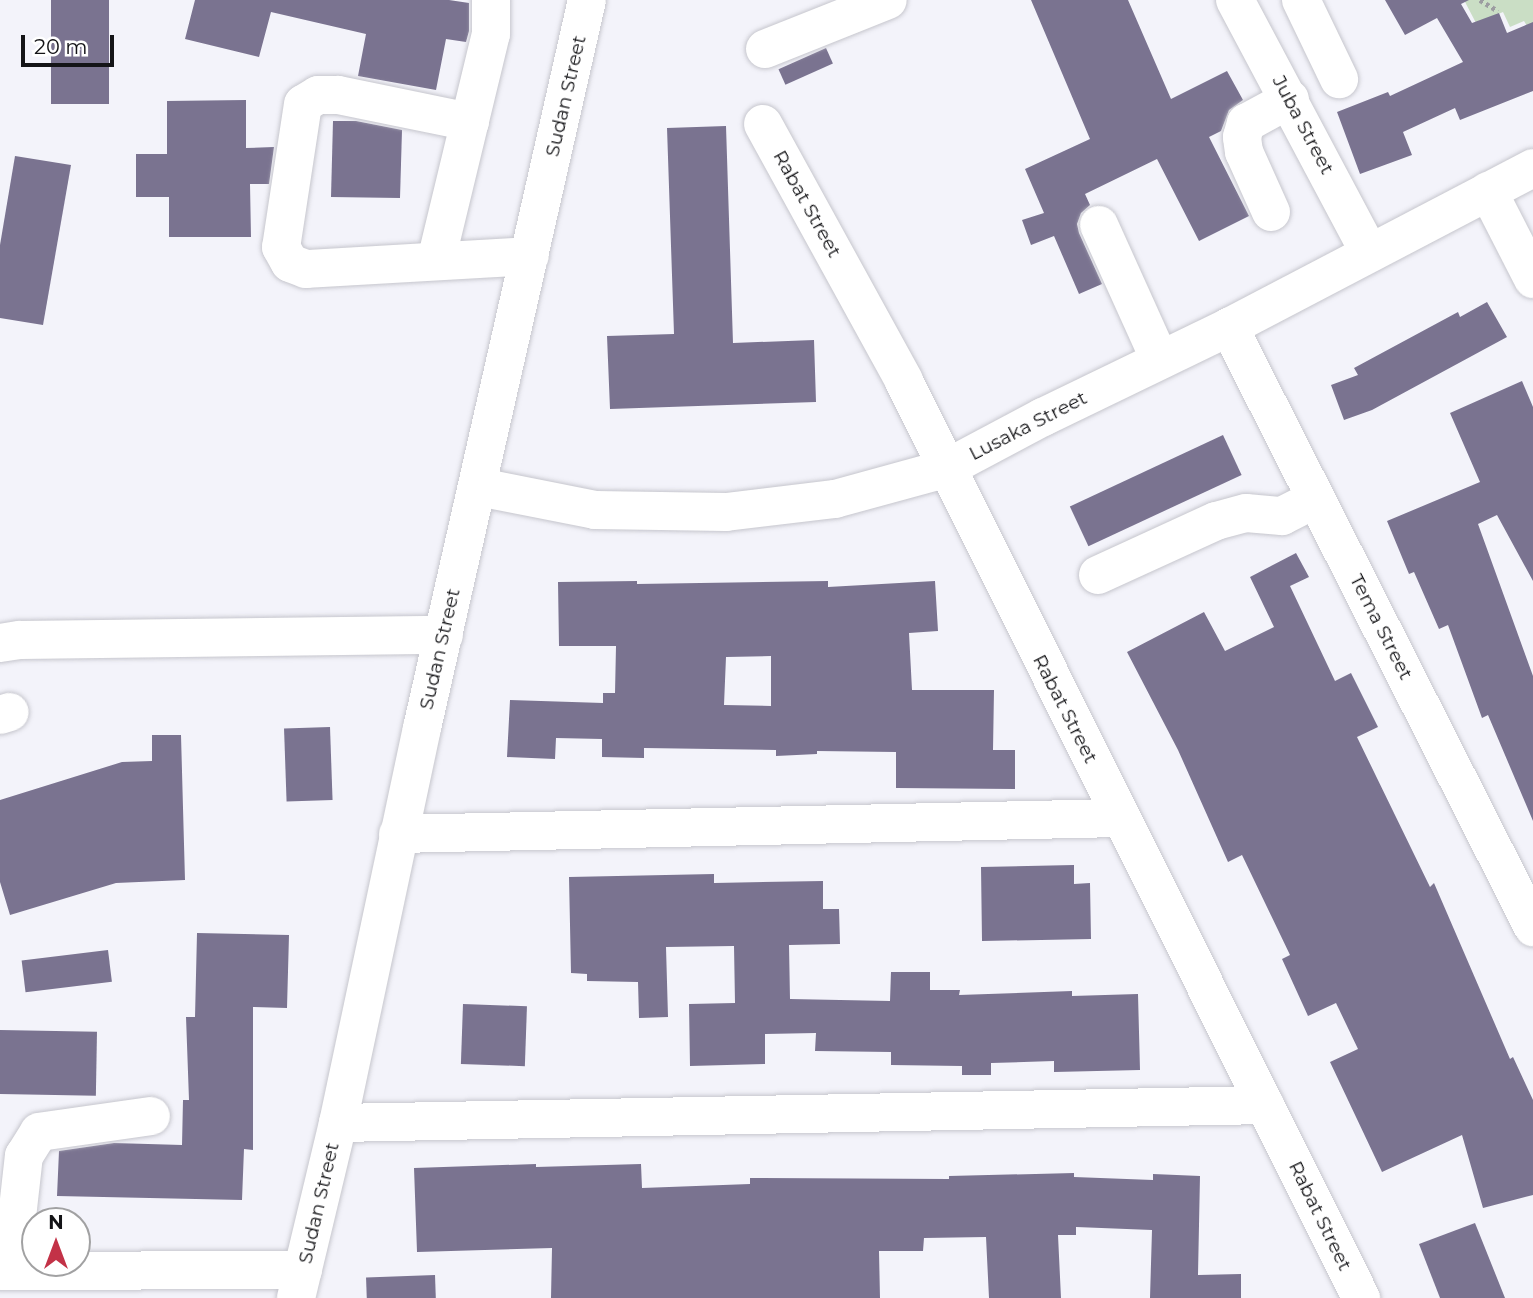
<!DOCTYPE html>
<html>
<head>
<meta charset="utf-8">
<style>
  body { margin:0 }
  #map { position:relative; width:1533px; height:1298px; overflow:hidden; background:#f3f3fa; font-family:Montserrat,sans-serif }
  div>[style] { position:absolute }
  .green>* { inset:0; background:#cadec5 }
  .building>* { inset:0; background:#7a7390; transform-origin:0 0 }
  .path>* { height:4.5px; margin-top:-2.25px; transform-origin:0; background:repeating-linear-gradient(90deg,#9c9ca1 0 3.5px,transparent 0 7px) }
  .roads { filter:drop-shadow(0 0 2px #c6c6cd) drop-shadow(0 0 2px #c6c6cd) }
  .minor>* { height:38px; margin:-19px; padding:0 19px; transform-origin:19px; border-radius:19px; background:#fff }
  span { translate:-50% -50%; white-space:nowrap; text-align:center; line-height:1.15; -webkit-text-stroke:5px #fff; paint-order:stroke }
  .street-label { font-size:19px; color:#141417 }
  .north { position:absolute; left:21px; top:1207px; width:70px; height:70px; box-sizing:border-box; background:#fff; border:2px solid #a1a1a2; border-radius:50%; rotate:0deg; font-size:19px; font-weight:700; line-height:28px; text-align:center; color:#141417 }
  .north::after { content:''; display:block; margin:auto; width:24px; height:32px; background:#c33247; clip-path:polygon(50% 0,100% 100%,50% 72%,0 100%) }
  .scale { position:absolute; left:21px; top:35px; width:93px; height:32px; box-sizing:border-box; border:4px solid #141417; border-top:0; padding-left:9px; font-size:21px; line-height:24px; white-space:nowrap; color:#141417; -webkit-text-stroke:5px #fff; paint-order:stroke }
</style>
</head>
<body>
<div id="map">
  <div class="green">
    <i style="clip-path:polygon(1464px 0,1533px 0,1533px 30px,1530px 31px,1524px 21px,1510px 27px,1503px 12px,1476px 23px)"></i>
  </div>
  <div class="building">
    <i style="left:51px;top:0;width:58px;height:104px"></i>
    <i style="clip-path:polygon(195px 0,449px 0,469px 3px,469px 31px,466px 42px,446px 39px,436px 90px,358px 76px,366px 34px,271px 12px,259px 57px,185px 39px)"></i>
    <i style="clip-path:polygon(1031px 0,1128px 0,1171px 99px,1227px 71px,1243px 100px,1229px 110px,1221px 131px,1209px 137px,1249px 216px,1199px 241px,1157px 159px,1085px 194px,1090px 205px,1081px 213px,1077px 224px,1079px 233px,1102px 284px,1079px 294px,1054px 236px,1031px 245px,1022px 220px,1044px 213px,1025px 169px,1090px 139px)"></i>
    <i style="clip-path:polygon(1385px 0,1469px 0,1461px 4px,1472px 23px,1499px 13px,1507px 33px,1533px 22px,1533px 91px,1460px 120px,1455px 108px,1403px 132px,1412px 155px,1360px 174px,1337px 112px,1388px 92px,1390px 96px,1463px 62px,1437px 18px,1405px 35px)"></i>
    <i style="left:826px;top:48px;width:17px;height:52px;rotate:66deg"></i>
    <i style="clip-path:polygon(246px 100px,246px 148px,274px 147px,269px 184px,250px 184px,251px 237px,169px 237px,169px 197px,136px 197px,136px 154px,167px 154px,167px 101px)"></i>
    <i style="clip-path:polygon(333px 121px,356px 121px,402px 130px,400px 198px,331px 197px)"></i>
    <i style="clip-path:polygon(726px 126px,733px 343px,814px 340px,816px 402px,610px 409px,607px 336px,674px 334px,667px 128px)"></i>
    <i style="clip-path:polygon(15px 156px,71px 165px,43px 325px,0 318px,0 245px)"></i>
    <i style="clip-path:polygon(1487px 302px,1507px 337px,1372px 410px,1344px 420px,1331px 385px,1358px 375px,1354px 368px,1458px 312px,1460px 317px)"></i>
    <i style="clip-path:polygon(1522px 381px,1533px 407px,1533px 581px,1497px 515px,1478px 524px,1533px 676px,1533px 821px,1488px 715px,1482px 718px,1448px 625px,1439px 629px,1414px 572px,1409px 574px,1387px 521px,1480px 482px,1450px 413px)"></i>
    <i style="left:1223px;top:435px;width:44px;height:169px;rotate:65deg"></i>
    <i style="clip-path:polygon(1296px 553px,1309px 577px,1290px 586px,1335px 681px,1351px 673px,1378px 727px,1357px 737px,1430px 887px,1434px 883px,1510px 1059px,1513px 1057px,1533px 1100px,1533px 1195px,1483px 1208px,1462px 1135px,1382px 1172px,1330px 1062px,1358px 1049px,1336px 1003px,1308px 1016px,1282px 959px,1290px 955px,1242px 855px,1228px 862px,1178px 750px,1127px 652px,1204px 612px,1225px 651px,1274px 627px,1250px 577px)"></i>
    <i style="clip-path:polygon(evenodd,637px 581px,637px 584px,828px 581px,828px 587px,935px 581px,938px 631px,909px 633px,912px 690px,994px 690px,993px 750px,1015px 750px,1015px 789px,896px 788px,896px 752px,817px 751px,817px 754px,776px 756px,776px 750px,644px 748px,644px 758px,602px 757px,602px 739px,556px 738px,555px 759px,507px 757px,510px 700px,603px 703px,603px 693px,615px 693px,616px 646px,559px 646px,558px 582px,637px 581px,771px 656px,771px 706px,724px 705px,726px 657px,771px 656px)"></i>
    <i style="left:330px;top:727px;width:73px;height:46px;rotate:88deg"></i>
    <i style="clip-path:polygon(152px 735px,181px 735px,185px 880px,116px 883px,10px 915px,0 882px,0 800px,122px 762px,152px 761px)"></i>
    <i style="clip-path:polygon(1074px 865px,1074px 884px,1090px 883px,1091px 939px,982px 941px,981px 867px)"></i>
    <i style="clip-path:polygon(714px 874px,714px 883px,823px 881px,823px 909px,839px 909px,840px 944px,789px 945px,790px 999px,890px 1001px,891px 972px,930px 972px,930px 990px,960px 990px,959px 995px,1072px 991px,1072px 996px,1138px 994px,1140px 1070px,1054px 1072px,1054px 1061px,991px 1063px,991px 1075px,962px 1075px,962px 1066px,891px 1065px,891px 1052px,815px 1051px,816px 1033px,765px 1034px,765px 1064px,690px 1066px,689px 1004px,735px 1003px,734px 946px,666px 947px,668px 1017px,639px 1018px,638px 982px,587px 981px,587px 974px,571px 973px,569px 877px)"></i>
    <i style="clip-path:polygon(197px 933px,289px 935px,287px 1008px,253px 1007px,253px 1150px,244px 1149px,242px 1200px,57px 1196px,59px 1151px,114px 1143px,182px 1145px,183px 1100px,189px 1100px,186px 1017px,195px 1017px)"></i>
    <i style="left:108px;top:950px;width:32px;height:87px;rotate:83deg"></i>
    <i style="left:463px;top:1004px;width:64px;height:60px;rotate:2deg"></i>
    <i style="left:0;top:1030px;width:97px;height:64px;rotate:1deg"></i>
    <i style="clip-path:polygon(536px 1164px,536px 1167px,641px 1164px,642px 1188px,750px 1184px,750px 1178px,949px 1179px,949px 1176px,1074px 1173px,1074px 1177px,1153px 1180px,1153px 1174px,1200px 1176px,1198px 1275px,1241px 1274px,1241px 1298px,1150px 1298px,1152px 1230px,1076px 1227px,1076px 1235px,1058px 1235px,1061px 1298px,989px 1298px,986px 1237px,924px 1238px,923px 1251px,879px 1251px,880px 1298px,551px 1298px,552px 1248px,417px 1252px,414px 1168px)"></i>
    <i style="clip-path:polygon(1475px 1223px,1505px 1298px,1440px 1298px,1419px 1244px)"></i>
    <i style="left:435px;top:1275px;width:23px;height:69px;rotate:88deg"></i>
  </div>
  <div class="path">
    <i style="left:1480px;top:0;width:21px;rotate:31deg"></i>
  </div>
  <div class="roads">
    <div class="minor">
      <i style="left:1235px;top:0;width:285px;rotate:62deg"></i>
      <i style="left:1301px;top:0;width:88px;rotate:64.3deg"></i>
      <i style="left:765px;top:49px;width:132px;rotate:-21.7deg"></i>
      <i style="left:470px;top:122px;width:135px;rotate:-168.4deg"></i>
      <i style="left:338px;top:95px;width:20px;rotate:180deg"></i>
      <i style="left:318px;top:95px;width:17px;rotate:149deg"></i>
      <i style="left:303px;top:104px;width:145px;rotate:98.7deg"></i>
      <i style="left:281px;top:247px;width:18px;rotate:61deg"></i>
      <i style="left:290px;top:263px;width:17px;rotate:21deg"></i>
      <i style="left:306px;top:269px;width:224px;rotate:-3.3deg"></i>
      <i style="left:763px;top:124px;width:293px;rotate:61.2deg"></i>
      <i style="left:904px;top:381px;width:1025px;rotate:63.51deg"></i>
      <i style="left:1488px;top:191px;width:99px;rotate:62.9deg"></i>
      <i style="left:1271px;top:212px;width:66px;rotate:-114.2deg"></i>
      <i style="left:1244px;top:152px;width:15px;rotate:-98deg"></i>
      <i style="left:1242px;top:137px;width:15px;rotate:-74deg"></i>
      <i style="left:1246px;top:123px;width:50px;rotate:-28.6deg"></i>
      <i style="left:1099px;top:225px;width:148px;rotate:65.7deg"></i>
      <i style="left:436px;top:261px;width:234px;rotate:-76.4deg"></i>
      <i style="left:491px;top:34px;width:34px;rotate:-90deg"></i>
      <i style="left:1229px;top:327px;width:673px;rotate:63.13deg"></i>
      <i style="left:479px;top:487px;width:118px;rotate:11.2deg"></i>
      <i style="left:595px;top:510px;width:131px;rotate:0.9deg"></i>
      <i style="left:726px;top:512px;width:110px;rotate:-6.8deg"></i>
      <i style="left:835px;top:499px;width:114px;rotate:-15.3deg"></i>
      <i style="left:945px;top:469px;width:111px;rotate:-28deg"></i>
      <i style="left:1043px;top:417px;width:207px;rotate:-25.8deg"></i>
      <i style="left:1229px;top:327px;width:343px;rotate:-27.6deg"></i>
      <i style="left:1098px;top:575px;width:130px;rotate:-24.6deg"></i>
      <i style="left:1216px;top:521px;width:31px;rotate:-15deg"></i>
      <i style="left:1246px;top:513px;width:36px;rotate:5deg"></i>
      <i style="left:1282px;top:516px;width:38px;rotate:-27deg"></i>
      <i style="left:0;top:643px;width:20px;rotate:-9deg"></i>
      <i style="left:20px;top:640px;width:424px;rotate:-0.7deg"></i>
      <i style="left:0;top:715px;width:10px;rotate:-17deg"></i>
      <i style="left:398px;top:834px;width:722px;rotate:-1.27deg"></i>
      <i style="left:338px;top:1123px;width:927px;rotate:-1.11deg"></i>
      <i style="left:0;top:1271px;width:303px;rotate:-0.2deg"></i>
      <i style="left:11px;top:1271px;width:116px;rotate:-83.6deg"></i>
      <i style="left:24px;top:1156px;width:28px;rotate:-58deg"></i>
      <i style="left:39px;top:1132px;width:113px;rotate:-8.1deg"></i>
      <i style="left:296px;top:1298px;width:180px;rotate:-76.5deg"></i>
      <i style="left:338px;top:1123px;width:404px;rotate:-78deg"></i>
      <i style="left:422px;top:728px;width:746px;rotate:-77.23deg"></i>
    </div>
  </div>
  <div class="street-label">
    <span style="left:566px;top:96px;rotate:-77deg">Sudan Street</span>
    <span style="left:1303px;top:125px;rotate:62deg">Juba Street</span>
    <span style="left:807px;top:204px;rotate:61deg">Rabat Street</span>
    <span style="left:1028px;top:426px;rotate:-27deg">Lusaka Street</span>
    <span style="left:1381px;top:627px;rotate:63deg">Tema Street</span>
    <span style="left:440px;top:649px;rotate:-77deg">Sudan Street</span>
    <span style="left:1065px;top:709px;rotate:63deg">Rabat Street</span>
    <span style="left:319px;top:1203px;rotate:-77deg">Sudan Street</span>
    <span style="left:1320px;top:1216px;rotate:64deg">Rabat Street</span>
  </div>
  <div class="north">N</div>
  <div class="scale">20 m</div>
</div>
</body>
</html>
